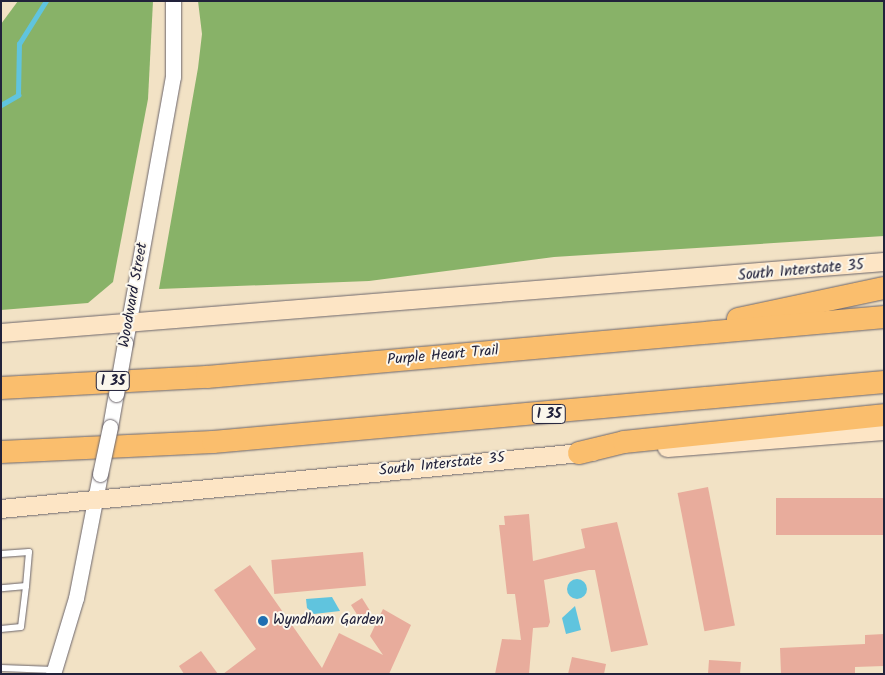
<!DOCTYPE html>
<html>
<head>
<meta charset="utf-8">
<style>
  body { margin:0 }
  #map { position:relative; width:885px; height:675px; overflow:hidden; background:#f2e2c5; font-family:Kalam,sans-serif }
  div>[style] { position:absolute }
  .forest>* { inset:0; background:#88b268 }
  .water>* { inset:0; background:#60c4de }
  .round { border-radius:50% }
  .stream>* { height:4.5px; margin:-2.25px; padding:0 2.25px; transform-origin:2.25px; border-radius:2.25px; background:#60c4de }
  .building>* { inset:0; background:#e8ac9c; transform-origin:0 0 }
  .roads { filter:drop-shadow(0 0 1px #6b656b) drop-shadow(0 0 1px #6b656b) }
  .service>* { height:6px; margin:-3px; padding:0 3px; transform-origin:3px; border-radius:3px; background:#fff }
  .tertiary>* { height:15px; margin:-7.5px; padding:0 7.5px; transform-origin:7.5px; border-radius:7.5px; background:#fff }
  .secondary>* { height:18px; margin:-9px; padding:0 9px; transform-origin:9px; border-radius:9px; background:#fde5c5 }
  .motorway>* { height:22px; margin:-11px; padding:0 11px; transform-origin:11px; border-radius:11px; background:#fabe6d }
  .bridges { filter:drop-shadow(0 0 1px #6b656b) drop-shadow(0 0 1px #6b656b) }
  .tertiary-bridge>* { height:15px; margin:-7.5px; padding:0 7.5px; transform-origin:7.5px; border-radius:7.5px; background:#fff }
  .dots>* { width:14px; height:14px; translate:-50% -50%; box-sizing:border-box; border:2px solid #fbf7ec; border-radius:50% }
  span { translate:-50% -50%; white-space:nowrap; text-align:center; line-height:1.15; -webkit-text-stroke:4px #fbf7ec; paint-order:stroke }
  .shield-label span { padding:1px 4px; background:#fbf7ec; border:1px solid; border-radius:4px; -webkit-text-stroke-width:0 }
  .shield-label { font-size:14px; color:#22223b; font-weight:700 }
  .street-label { font-size:15px; color:#22223b }
  .poi-label { font-size:15px; color:#22223b }
  .left { translate:0 -50%; text-align:left }
  .frame { position:absolute; inset:0; border:2px solid #22223b; pointer-events:none }
</style>
</head>
<body>
<div id="map">
  <div class="forest">
    <i style="clip-path:polygon(18px 1px,153px 1px,148px 99px,113px 282px,88px 303px,1px 310px,1px 24px)"></i>
    <i style="clip-path:polygon(198px 1px,884px 1px,884px 236px,554px 257px,369px 281px,159px 289px,198px 68px,202px 34px)"></i>
  </div>
  <div class="water">
    <i class="round" style="left:567px;top:579px;width:20px;height:20px"></i>
    <i style="clip-path:polygon(332px 597px,340px 611px,314px 614px,307px 608px,306px 599px)"></i>
    <i style="clip-path:polygon(575px 606px,581px 630px,566px 634px,562px 618px)"></i>
  </div>
  <div class="stream">
    <i style="left:1px;top:105px;width:20px;rotate:-30deg"></i>
    <i style="left:18px;top:95px;width:51px;rotate:-88.9deg"></i>
    <i style="left:19px;top:44px;width:51px;rotate:-57.9deg"></i>
  </div>
  <div class="building">
    <i style="left:708px;top:487px;width:141px;height:31px;rotate:79deg"></i>
    <i style="left:884px;top:498px;width:37px;height:108px;rotate:90deg"></i>
    <i style="clip-path:polygon(529px 514px,533px 561px,585px 548px,581px 529px,617px 522px,648px 645px,611px 652px,595px 570px,589px 570px,544px 580px,550px 622px,548px 627px,533px 628px,529px 674px,495px 674px,502px 639px,521px 640px,515px 594px,507px 594px,499px 525px,505px 525px,504px 516px)"></i>
    <i style="left:363px;top:552px;width:34px;height:92px;rotate:85deg"></i>
    <i style="clip-path:polygon(250px 565px,322px 668px,339px 633px,383px 655px,370px 636px,383px 609px,411px 625px,389px 674px,223px 674px,256px 649px,214px 590px)"></i>
    <i style="left:362px;top:598px;width:15px;height:13px;rotate:58deg"></i>
    <i style="clip-path:polygon(884px 634px,884px 666px,855px 667px,855px 674px,781px 674px,780px 648px,865px 644px,865px 635px)"></i>
    <i style="clip-path:polygon(201px 651px,218px 674px,184px 674px,179px 666px)"></i>
    <i style="clip-path:polygon(572px 657px,606px 664px,604px 674px,568px 674px)"></i>
    <i style="clip-path:polygon(709px 660px,741px 662px,740px 674px,708px 674px)"></i>
  </div>
  <div class="roads">
    <div class="service">
      <i style="left:1px;top:554px;width:28px;rotate:-4deg"></i>
      <i style="left:29px;top:552px;width:34px;rotate:95deg"></i>
      <i style="left:26px;top:586px;width:25px;rotate:175deg"></i>
      <i style="left:1px;top:629px;width:20px;rotate:-6deg"></i>
      <i style="left:21px;top:627px;width:41px;rotate:-83deg"></i>
      <i style="left:1px;top:668px;width:53px;rotate:2.2deg"></i>
    </div>
    <div class="tertiary">
      <i style="left:125px;top:343px;width:270px;rotate:-79.8deg"></i>
      <i style="left:173px;top:77px;width:76px;rotate:-90deg"></i>
      <i style="left:110px;top:427px;width:34px;rotate:-80deg"></i>
      <i style="left:53px;top:674px;width:79px;rotate:-73.2deg"></i>
      <i style="left:76px;top:598px;width:126px;rotate:-79deg"></i>
    </div>
    <div class="secondary">
      <i style="left:1px;top:333px;width:886px;rotate:-4.6deg"></i>
      <i style="left:667px;top:448px;width:218px;rotate:-4.5deg"></i>
      <i style="left:1px;top:509px;width:594px;rotate:-5.51deg"></i>
    </div>
    <div class="motorway">
      <i style="left:738px;top:319px;width:149px;rotate:-12deg"></i>
      <i style="left:1px;top:388px;width:206px;rotate:-3.1deg"></i>
      <i style="left:207px;top:377px;width:680px;rotate:-5.06deg"></i>
      <i style="left:1px;top:452px;width:212px;rotate:-2.7deg"></i>
      <i style="left:213px;top:442px;width:674px;rotate:-5.11deg"></i>
      <i style="left:579px;top:453px;width:46px;rotate:-13.7deg"></i>
      <i style="left:624px;top:442px;width:261px;rotate:-5.9deg"></i>
    </div>
  </div>
  <div class="bridges">
    <div class="tertiary-bridge">
      <i style="left:116px;top:394px;width:52px;rotate:-80deg"></i>
      <i style="left:100px;top:474px;width:48px;rotate:-78deg"></i>
    </div>
  </div>
  <div class="dots">
    <i style="left:263px;top:621px;background:#1f6fb2"></i>
  </div>
  <div class="shield-label">
    <span style="left:113px;top:381px">I 35</span>
    <span style="left:549px;top:414px">I 35</span>
  </div>
  <div class="street-label">
    <span style="left:801px;top:271px;rotate:-5deg">South Interstate 35</span>
    <span style="left:134px;top:295px;rotate:-80deg">Woodward Street</span>
    <span style="left:443px;top:356px;rotate:-5deg">Purple Heart Trail</span>
    <span style="left:442px;top:465px;rotate:-6deg">South Interstate 35</span>
  </div>
  <div class="poi-label">
    <span class="left" style="left:273px;top:621px">Wyndham Garden</span>
  </div>
  <div class="frame"></div>
</div>
</body>
</html>
